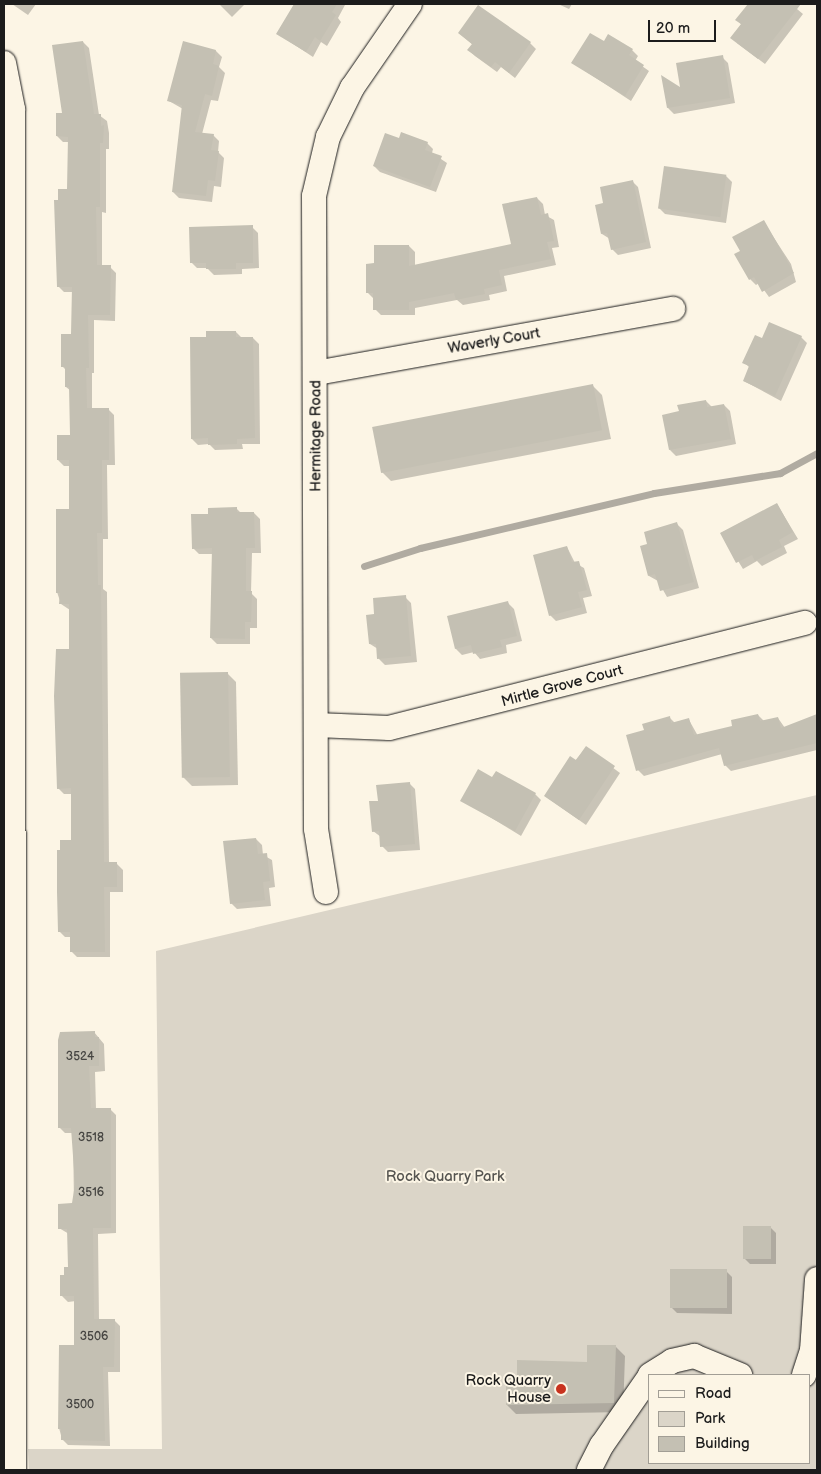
<!DOCTYPE html>
<html>
<head>
<meta charset="utf-8">
<style>
  body { margin:0 }
  #map { position:relative; width:821px; height:1474px; overflow:hidden; background:#fcf5e5; font-family:"Balsamiq Sans",sans-serif }
  div>[style] { position:absolute }
  .green>* { inset:0; background:#dbd5c8 }
  .shadow>* { inset:0; background:#0003 }
  .stream>* { height:7px; margin:-3.5px; padding:0 3.5px; transform-origin:3.5px; border-radius:3.5px; background:#b0aba1 }
  .building>* { inset:0; background:#c4c0b3; transform-origin:0 0 }
  .roads { filter:drop-shadow(0 0 1px #1c1c1c) drop-shadow(0 0 1px #1c1c1c) }
  .minor>* { height:24px; margin:-12px; padding:0 12px; transform-origin:12px; border-radius:12px; background:#fcf5e5 }
  .dots>* { width:14px; height:14px; translate:-50% -50%; box-sizing:border-box; border:2px solid #fcf5e5; border-radius:50% }
  span { translate:-50% -50%; white-space:nowrap; text-align:center; line-height:1.15; -webkit-text-stroke:4px #fcf5e5; paint-order:stroke }
  .number-label { font-size:12px; color:#464542 }
  .number-label span { -webkit-text-stroke-width:0 }
  .street-label { font-size:15px; color:#1c1c1c }
  .park-label { font-size:15px; color:#555450 }
  .poi-label { font-size:15px; color:#1c1c1c }
  .right { translate:-100% -50%; text-align:right }
  .frame { position:absolute; inset:0; border:5px solid #1c1c1c; pointer-events:none }
  .legend { position:absolute; left:648px; top:1374px; width:162px; height:90px; box-sizing:border-box; background:#fcf5e5; border:1px solid #a29e95; margin:0; padding:6px 9px; list-style:none; font-size:15px; color:#1c1c1c }
  .legend li { display:flex; align-items:center; gap:10px; height:25px }
  .legend b { width:25px; border:1px solid #a29e95 }
  .scale { position:absolute; left:648px; top:20px; width:68px; height:22px; box-sizing:border-box; border:2px solid #1c1c1c; border-top:0; padding-left:6px; font-size:15px; line-height:18px; white-space:nowrap; color:#1c1c1c; -webkit-text-stroke:4px #fcf5e5; paint-order:stroke }
</style>
</head>
<body>
<div id="map">
  <div class="green">
    <i style="clip-path:polygon(evenodd,817px 795px,817px 1470px,29px 1470px,28px 1449px,162px 1449px,156px 951px,817px 795px,650px 1375px,810px 1375px,810px 1463px,650px 1463px,650px 1375px)"></i>
  </div>
  <div class="shadow">
    <i style="clip-path:polygon(12px 4px,36px 4px,28px 15px)"></i>
    <i style="clip-path:polygon(219px 4px,245px 4px,232px 17px)"></i>
    <i style="clip-path:polygon(296px 4px,345px 5px,338px 18px,341px 22px,327px 46px,321px 42px,313px 57px,278px 34px)"></i>
    <i style="clip-path:polygon(558px 4px,572px 4px,569px 9px)"></i>
    <i style="clip-path:polygon(749px 4px,791px 4px,803px 14px,765px 64px,737px 43px,742px 25px,737px 20px)"></i>
    <i style="clip-path:polygon(459px 33px,530px 43px,536px 49px,515px 78px,501px 67px,497px 72px,475px 56px,469px 50px,473px 45px)"></i>
    <i style="clip-path:polygon(83px 42px,89px 48px,99px 115px,107px 121px,109px 133px,109px 149px,106px 149px,106px 213px,102px 212px,102px 267px,110px 267px,116px 273px,115px 321px,94px 320px,94px 373px,92px 373px,92px 409px,108px 409px,114px 415px,115px 465px,107px 465px,108px 539px,103px 539px,103px 589px,107px 592px,109px 863px,117px 864px,123px 870px,123px 892px,110px 892px,110px 957px,77px 957px,71px 951px,71px 937px,65px 937px,59px 931px,61px 852px,72px 841px,72px 794px,64px 794px,58px 788px,56px 750px,58px 650px,70px 650px,70px 610px,61px 604px,57px 592px,71px 510px,70px 466px,64px 466px,58px 460px,72px 436px,71px 391px,66px 387px,66px 370px,63px 367px,72px 336px,73px 292px,64px 292px,58px 286px,59px 201px,68px 191px,69px 142px,63px 142px,57px 136px)"></i>
    <i style="clip-path:polygon(184px 43px,216px 51px,222px 57px,219px 67px,225px 73px,218px 101px,211px 100px,202px 134px,213px 135px,219px 141px,218px 152px,224px 158px,221px 187px,214px 186px,212px 202px,179px 198px,173px 192px,183px 109px,169px 101px)"></i>
    <i style="clip-path:polygon(604px 43px,632px 50px,638px 56px,635px 61px,649px 71px,631px 101px,573px 63px)"></i>
    <i style="clip-path:polygon(722px 57px,728px 63px,735px 103px,674px 114px,668px 108px,663px 78px,682px 90px)"></i>
    <i style="clip-path:polygon(400px 140px,427px 143px,433px 149px,432px 153px,447px 163px,436px 192px,380px 172px,374px 166px)"></i>
    <i style="clip-path:polygon(726px 176px,732px 182px,726px 223px,665px 214px,659px 208px)"></i>
    <i style="clip-path:polygon(632px 181px,638px 187px,651px 248px,618px 255px,612px 249px,610px 239px,602px 234px,605px 204px)"></i>
    <i style="clip-path:polygon(537px 198px,543px 204px,545px 215px,554px 220px,559px 247px,552px 248px,556px 265px,504px 276px,507px 291px,489px 295px,490px 300px,463px 305px,457px 300px,415px 308px,415px 315px,381px 315px,375px 309px,373px 298px,367px 292px,375px 265px,409px 246px,415px 252px,415px 266px,512px 245px)"></i>
    <i style="clip-path:polygon(763px 221px,791px 264px,796px 282px,769px 297px,759px 283px,756px 285px,750px 279px,742px 251px)"></i>
    <i style="clip-path:polygon(252px 227px,258px 233px,259px 268px,242px 269px,242px 274px,214px 275px,207px 268px,197px 268px,191px 262px)"></i>
    <i style="clip-path:polygon(236px 332px,242px 338px,253px 338px,259px 344px,260px 444px,242px 444px,243px 449px,215px 450px,209px 444px,198px 445px,192px 439px,208px 338px)"></i>
    <i style="clip-path:polygon(801px 337px,807px 343px,781px 401px,744px 381px,750px 368px,744px 362px,763px 340px)"></i>
    <i style="clip-path:polygon(593px 386px,602px 395px,611px 439px,391px 481px,382px 472px)"></i>
    <i style="clip-path:polygon(706px 401px,712px 407px,724px 405px,730px 411px,736px 444px,676px 456px,670px 450px,680px 412px)"></i>
    <i style="clip-path:polygon(777px 504px,798px 539px,784px 546px,787px 553px,762px 566px,757px 561px,743px 569px,721px 533px)"></i>
    <i style="clip-path:polygon(236px 508px,241px 513px,254px 513px,260px 519px,261px 553px,252px 553px,251px 593px,257px 599px,257px 628px,250px 628px,250px 644px,217px 644px,211px 638px,213px 554px,199px 554px,193px 548px,209px 515px)"></i>
    <i style="clip-path:polygon(677px 524px,683px 530px,699px 588px,667px 597px,658px 581px,649px 576px,649px 545px)"></i>
    <i style="clip-path:polygon(567px 547px,575px 563px,584px 568px,592px 596px,583px 598px,587px 613px,556px 621px,550px 615px)"></i>
    <i style="clip-path:polygon(405px 597px,411px 603px,417px 662px,385px 665px,379px 659px,378px 649px,370px 644px,376px 616px)"></i>
    <i style="clip-path:polygon(508px 603px,514px 609px,522px 641px,506px 645px,507px 653px,480px 659px,474px 652px,462px 655px,456px 649px,449px 617px)"></i>
    <i style="clip-path:polygon(227px 673px,236px 682px,238px 785px,192px 786px,183px 777px)"></i>
    <i style="clip-path:polygon(758px 715px,764px 721px,778px 718px,785px 728px,817px 715px,817px 750px,731px 771px,725px 765px,722px 754px,644px 776px,638px 770px,645px 731px,669px 717px,675px 723px,689px 720px,698px 736px,733px 727px)"></i>
    <i style="clip-path:polygon(586px 748px,620px 773px,586px 825px,545px 796px)"></i>
    <i style="clip-path:polygon(493px 779px,535px 794px,541px 800px,521px 836px,462px 800px)"></i>
    <i style="clip-path:polygon(409px 783px,415px 789px,420px 850px,388px 852px,382px 846px,381px 837px,373px 831px,379px 802px)"></i>
    <i style="clip-path:polygon(256px 839px,262px 845px,263px 855px,272px 860px,275px 887px,269px 888px,271px 906px,237px 909px,231px 903px)"></i>
    <i style="clip-path:polygon(94px 1032px,104px 1044px,105px 1071px,95px 1072px,96px 1109px,110px 1109px,116px 1115px,116px 1233px,98px 1234px,99px 1320px,114px 1320px,120px 1326px,120px 1372px,108px 1372px,110px 1446px,68px 1445px,62px 1439px,59px 1428px,76px 1347px,76px 1301px,68px 1302px,62px 1296px,69px 1268px,69px 1234px,59px 1228px,74px 1205px,73px 1133px,65px 1133px,59px 1127px)"></i>
    <i style="clip-path:polygon(770px 1227px,776px 1233px,776px 1264px,750px 1264px,744px 1258px)"></i>
    <i style="clip-path:polygon(726px 1271px,732px 1277px,732px 1314px,677px 1313px,671px 1307px)"></i>
    <i style="clip-path:polygon(616px 1347px,625px 1356px,623px 1412px,516px 1414px,507px 1405px,518px 1377px,589px 1363px)"></i>
  </div>
  <div class="stream">
    <i style="left:364px;top:566px;width:59px;rotate:-17.8deg"></i>
    <i style="left:420px;top:548px;width:240px;rotate:-13.2deg"></i>
    <i style="left:654px;top:493px;width:128px;rotate:-9deg"></i>
    <i style="left:780px;top:473px;width:42px;rotate:-28.4deg"></i>
  </div>
  <div class="building">
    <i style="clip-path:polygon(294px 4px,337px 4px,332px 12px,336px 15px,320px 41px,315px 37px,306px 52px,276px 34px)"></i>
    <i style="clip-path:polygon(748px 4px,801px 4px,758px 59px,730px 38px,741px 24px,735px 20px)"></i>
    <i style="clip-path:polygon(478px 5px,531px 42px,509px 73px,495px 62px,491px 67px,467px 50px,472px 44px,458px 33px)"></i>
    <i style="clip-path:polygon(590px 33px,604px 41px,608px 34px,633px 49px,629px 55px,644px 65px,625px 96px,571px 63px)"></i>
    <i style="clip-path:polygon(83px 41px,94px 114px,101px 114px,101px 126px,104px 125px,103px 143px,100px 143px,100px 207px,96px 207px,97px 265px,111px 265px,110px 315px,88px 315px,89px 368px,86px 368px,87px 408px,109px 408px,109px 460px,102px 460px,102px 533px,97px 533px,98px 585px,101px 585px,104px 862px,117px 862px,117px 887px,104px 887px,105px 952px,70px 952px,70px 932px,58px 932px,57px 892px,57px 850px,60px 850px,60px 840px,71px 840px,71px 788px,57px 789px,54px 696px,56px 649px,69px 649px,69px 604px,59px 604px,60px 593px,56px 593px,56px 509px,69px 509px,69px 460px,57px 460px,57px 435px,70px 435px,69px 387px,65px 387px,65px 367px,61px 367px,61px 334px,71px 334px,72px 287px,57px 287px,54px 200px,58px 200px,58px 189px,67px 189px,68px 137px,56px 136px,56px 113px,62px 113px,52px 45px)"></i>
    <i style="clip-path:polygon(183px 41px,216px 50px,213px 64px,219px 66px,212px 96px,205px 94px,195px 132px,214px 134px,211px 150px,219px 151px,215px 181px,208px 180px,206px 196px,172px 192px,182px 105px,167px 101px)"></i>
    <i style="clip-path:polygon(723px 55px,730px 98px,667px 108px,661px 75px,680px 87px,676px 63px)"></i>
    <i style="clip-path:polygon(401px 132px,428px 142px,425px 150px,442px 156px,430px 187px,373px 166px,385px 133px,399px 138px)"></i>
    <i style="left:664px;top:166px;width:63px;height:43px;rotate:8deg"></i>
    <i style="clip-path:polygon(633px 180px,646px 242px,611px 250px,607px 233px,601px 234px,595px 205px,603px 203px,600px 187px)"></i>
    <i style="clip-path:polygon(537px 197px,541px 215px,548px 213px,554px 241px,547px 242px,551px 259px,499px 270px,502px 285px,484px 289px,485px 294px,456px 300px,454px 293px,409px 302px,409px 310px,373px 310px,373px 293px,366px 293px,366px 264px,374px 263px,374px 245px,409px 245px,409px 266px,511px 244px,502px 204px)"></i>
    <i style="clip-path:polygon(764px 220px,794px 273px,762px 292px,754px 277px,749px 280px,734px 254px,740px 251px,732px 237px)"></i>
    <i style="clip-path:polygon(253px 225px,253px 263px,236px 263px,236px 269px,206px 269px,206px 263px,190px 263px,189px 227px)"></i>
    <i style="clip-path:polygon(769px 322px,802px 336px,775px 396px,743px 381px,749px 366px,742px 363px,755px 335px,762px 338px)"></i>
    <i style="clip-path:polygon(206px 331px,236px 331px,236px 337px,253px 337px,255px 438px,237px 439px,237px 444px,208px 445px,208px 438px,191px 439px,190px 337px,206px 337px)"></i>
    <i style="left:593px;top:384px;width:47px;height:225px;rotate:79deg"></i>
    <i style="clip-path:polygon(706px 400px,707px 407px,724px 404px,731px 439px,669px 450px,662px 415px,679px 411px,677px 405px)"></i>
    <i style="clip-path:polygon(777px 503px,793px 532px,779px 540px,782px 547px,755px 561px,752px 555px,736px 563px,720px 533px)"></i>
    <i style="clip-path:polygon(237px 507px,237px 512px,254px 512px,255px 548px,246px 548px,246px 591px,252px 591px,251px 622px,245px 622px,245px 639px,210px 638px,212px 548px,192px 549px,191px 514px,208px 514px,208px 508px)"></i>
    <i style="clip-path:polygon(677px 522px,694px 582px,660px 591px,655px 574px,648px 576px,640px 546px,647px 544px,644px 532px)"></i>
    <i style="clip-path:polygon(567px 546px,572px 562px,579px 561px,587px 590px,578px 592px,582px 607px,549px 616px,533px 555px)"></i>
    <i style="clip-path:polygon(406px 595px,411px 656px,377px 659px,376px 644px,369px 644px,366px 615px,374px 614px,373px 598px)"></i>
    <i style="clip-path:polygon(508px 601px,517px 636px,500px 640px,502px 647px,473px 654px,471px 645px,455px 649px,447px 616px)"></i>
    <i style="left:228px;top:672px;width:105px;height:48px;rotate:89deg"></i>
    <i style="clip-path:polygon(758px 714px,760px 721px,778px 717px,781px 728px,817px 714px,817px 743px,724px 766px,719px 748px,636px 771px,626px 735px,644px 730px,642px 724px,670px 716px,671px 723px,689px 718px,694px 735px,732px 726px,731px 720px)"></i>
    <i style="clip-path:polygon(586px 746px,615px 766px,579px 820px,544px 796px,570px 756px,576px 760px)"></i>
    <i style="clip-path:polygon(478px 769px,492px 777px,496px 771px,536px 793px,515px 831px,460px 801px)"></i>
    <i style="clip-path:polygon(410px 782px,415px 844px,380px 847px,379px 831px,372px 832px,369px 801px,378px 801px,376px 785px)"></i>
    <i style="clip-path:polygon(256px 838px,258px 854px,267px 853px,270px 881px,263px 882px,265px 900px,230px 904px,223px 841px)"></i>
    <i style="clip-path:polygon(95px 1031px,95px 1037px,99px 1037px,99px 1066px,89px 1066px,91px 1108px,111px 1108px,111px 1228px,93px 1228px,94px 1319px,115px 1319px,114px 1367px,103px 1367px,105px 1441px,61px 1440px,61px 1429px,58px 1429px,59px 1345px,74px 1345px,74px 1296px,60px 1296px,60px 1275px,64px 1275px,64px 1267px,68px 1267px,67px 1229px,58px 1229px,58px 1204px,72px 1203px,75px 1184px,71px 1128px,58px 1128px,58px 1040px,60px 1032px)"></i>
    <i style="left:743px;top:1226px;width:28px;height:33px"></i>
    <i style="left:670px;top:1269px;width:57px;height:39px"></i>
    <i style="clip-path:polygon(587px 1345px,616px 1345px,614px 1403px,506px 1405px,506px 1375px,517px 1375px,517px 1360px,587px 1362px)"></i>
  </div>
  <div class="roads">
    <div class="minor">
      <i style="left:4px;top:63px;width:47px;rotate:78.9deg"></i>
      <i style="left:13px;top:109px;width:1361px;rotate:89.96deg"></i>
      <i style="left:316px;top:373px;width:363px;rotate:-10.2deg"></i>
      <i style="left:316px;top:725px;width:73px;rotate:2.4deg"></i>
      <i style="left:389px;top:728px;width:429px;rotate:-14.2deg"></i>
      <i style="left:326px;top:892px;width:64px;rotate:-99deg"></i>
      <i style="left:316px;top:829px;width:633px;rotate:-90.18deg"></i>
      <i style="left:314px;top:196px;width:61px;rotate:-76.7deg"></i>
      <i style="left:328px;top:137px;width:55px;rotate:-63.9deg"></i>
      <i style="left:352px;top:88px;width:102px;rotate:-55.4deg"></i>
      <i style="left:650px;top:1375px;width:26px;rotate:-32deg"></i>
      <i style="left:672px;top:1361px;width:23px;rotate:-13deg"></i>
      <i style="left:694px;top:1356px;width:50px;rotate:22.4deg"></i>
      <i style="left:804px;top:1375px;width:25px;rotate:-72deg"></i>
      <i style="left:812px;top:1351px;width:72px;rotate:-86deg"></i>
      <i style="left:589px;top:1470px;width:28px;rotate:-63deg"></i>
      <i style="left:602px;top:1445px;width:84px;rotate:-55.2deg"></i>
    </div>
  </div>
  <div class="dots">
    <i style="left:561px;top:1389px;background:#c8321e"></i>
  </div>
  <div class="number-label">
    <span style="left:80px;top:1057px">3524</span>
    <span style="left:91px;top:1138px">3518</span>
    <span style="left:91px;top:1193px">3516</span>
    <span style="left:94px;top:1337px">3506</span>
    <span style="left:80px;top:1405px">3500</span>
  </div>
  <div class="street-label">
    <span style="left:494px;top:341px;rotate:-10deg">Waverly Court</span>
    <span style="left:316px;top:436px;rotate:-90deg">Hermitage Road</span>
    <span style="left:562px;top:686px;rotate:-15deg">Mirtle Grove Court</span>
  </div>
  <div class="park-label">
    <span style="left:445px;top:1177px">Rock Quarry Park</span>
  </div>
  <div class="poi-label">
    <span class="right" style="left:551px;top:1389px">Rock Quarry<br>House</span>
  </div>
  <div class="frame"></div>
  <ul class="legend">
  <li><b style="height:6px;background:#fcf5e5"></b>Road</li>
  <li><b style="height:14px;background:#dbd5c8"></b>Park</li>
  <li><b style="height:14px;background:#c4c0b3"></b>Building</li>
  </ul>
  <div class="scale">20 m</div>
</div>
</body>
</html>
